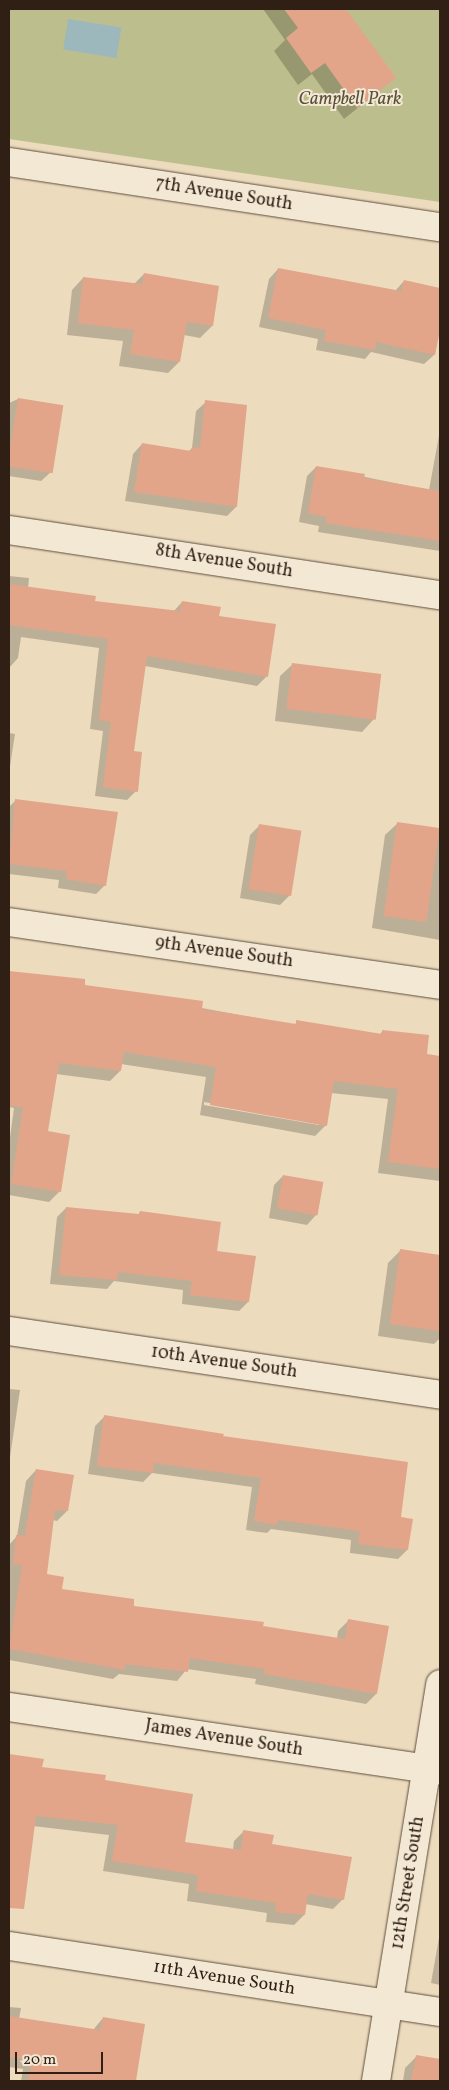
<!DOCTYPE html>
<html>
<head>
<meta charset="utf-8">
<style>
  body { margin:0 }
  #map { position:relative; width:449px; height:2090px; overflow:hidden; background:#ecdbbd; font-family:Vollkorn,serif }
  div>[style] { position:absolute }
  .green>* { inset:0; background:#bdbe8d }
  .water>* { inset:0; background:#9db8bc; transform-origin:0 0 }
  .shadow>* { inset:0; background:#0003 }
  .building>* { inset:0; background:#e3a58a; transform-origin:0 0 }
  .roads { filter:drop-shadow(0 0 1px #5e4e3f) drop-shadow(0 0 1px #5e4e3f) }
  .minor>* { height:28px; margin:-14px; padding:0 14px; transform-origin:14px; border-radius:14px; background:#f3e8d4 }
  .tertiary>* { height:28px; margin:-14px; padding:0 14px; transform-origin:14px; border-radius:14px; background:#f3e8d4 }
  span { translate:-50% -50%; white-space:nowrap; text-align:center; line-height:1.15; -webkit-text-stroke:4px #f3e8d4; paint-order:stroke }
  .park-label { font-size:18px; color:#5a4f39; font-style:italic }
  .street-label { font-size:18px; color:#2f1f15 }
  .frame { position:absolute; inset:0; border:10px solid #2f1f15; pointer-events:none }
  .scale { position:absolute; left:15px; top:2052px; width:88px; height:22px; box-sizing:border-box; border:2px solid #2f1f15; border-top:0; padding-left:6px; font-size:15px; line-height:18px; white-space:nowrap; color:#2f1f15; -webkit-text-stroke:4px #f3e8d4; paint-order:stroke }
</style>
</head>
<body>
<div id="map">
  <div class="green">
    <i style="clip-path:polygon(9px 9px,440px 9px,440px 202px,9px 139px)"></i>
  </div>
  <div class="water">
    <i style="left:68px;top:19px;width:54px;height:31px;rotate:9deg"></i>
  </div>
  <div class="shadow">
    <i style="clip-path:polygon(263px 9px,344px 9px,395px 78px,344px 119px,312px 74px,298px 85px,274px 51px,285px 40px)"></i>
    <i style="clip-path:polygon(278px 269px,395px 291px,404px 281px,440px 290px,440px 324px,434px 355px,424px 364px,371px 352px,365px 359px,316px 350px,318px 339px,259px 327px,269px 279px)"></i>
    <i style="clip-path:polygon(144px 274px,218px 287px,212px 326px,200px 338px,184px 335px,179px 362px,168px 373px,119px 366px,123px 341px,67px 335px,72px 290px,83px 278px,134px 284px)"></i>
    <i style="clip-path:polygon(18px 399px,51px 472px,41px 481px,9px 476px,9px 403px)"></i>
    <i style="clip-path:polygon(206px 402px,236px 507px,227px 516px,125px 501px,133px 454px,142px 444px,188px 452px,192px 448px,196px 411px)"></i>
    <i style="clip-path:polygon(440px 430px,440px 551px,318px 532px,319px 526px,299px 522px,307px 476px,316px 467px,429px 490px)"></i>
    <i style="clip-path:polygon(9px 576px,29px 578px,28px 588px,94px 602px,173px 612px,182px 602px,218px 617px,267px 676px,257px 686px,145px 666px,132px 753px,136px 791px,127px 800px,95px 796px,103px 731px,90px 729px,99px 648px,21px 637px,18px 658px,9px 668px)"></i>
    <i style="clip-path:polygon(293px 664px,374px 719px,362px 732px,275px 721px,280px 676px)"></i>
    <i style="clip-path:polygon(9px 733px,15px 734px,9px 773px)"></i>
    <i style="clip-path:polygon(15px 801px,105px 885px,96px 894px,58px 888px,59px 880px,9px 874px,9px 807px)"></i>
    <i style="clip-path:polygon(398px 823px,440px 829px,440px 940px,372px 928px,385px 835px)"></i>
    <i style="clip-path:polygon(259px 826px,300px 832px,289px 896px,280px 905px,240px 898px,250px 835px)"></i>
    <i style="clip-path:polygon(evenodd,9px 973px,84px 980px,83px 986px,294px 1025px,297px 1022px,379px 1035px,383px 1031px,426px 1055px,440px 1057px,440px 1181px,378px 1173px,388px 1099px,331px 1093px,326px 1125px,315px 1136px,200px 1115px,206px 1077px,121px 1064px,120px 1071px,110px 1081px,56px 1074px,47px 1133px,60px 1191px,49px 1202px,9px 1195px,9px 1145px,14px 1108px,9px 1107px,9px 1095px,16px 1042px,9px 1041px,9px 973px,204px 1102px,319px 1123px,319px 1125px,204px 1105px,204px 1102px)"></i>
    <i style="clip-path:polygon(283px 1176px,316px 1215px,307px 1225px,269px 1218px,274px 1185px)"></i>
    <i style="clip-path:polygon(66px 1208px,138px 1215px,140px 1212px,215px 1252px,248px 1302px,239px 1311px,182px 1304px,183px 1290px,114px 1281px,107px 1289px,50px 1284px,57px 1217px)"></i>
    <i style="clip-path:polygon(400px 1251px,440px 1256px,440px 1338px,434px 1344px,378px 1336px,388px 1263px)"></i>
    <i style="clip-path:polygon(9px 1389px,20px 1390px,9px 1464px)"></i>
    <i style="clip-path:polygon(104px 1417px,222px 1438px,399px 1518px,407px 1550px,398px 1559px,350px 1553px,351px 1540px,271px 1529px,267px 1533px,246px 1530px,252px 1487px,152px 1473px,143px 1482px,88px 1474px,95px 1426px)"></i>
    <i style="clip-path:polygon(36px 1470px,67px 1511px,57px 1521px,53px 1520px,46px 1575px,60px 1590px,132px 1607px,337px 1639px,338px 1631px,348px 1621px,376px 1694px,366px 1704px,255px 1684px,256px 1679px,187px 1669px,177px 1681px,119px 1674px,113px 1679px,9px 1660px,9px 1545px,17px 1536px,26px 1481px)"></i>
    <i style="clip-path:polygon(9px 1756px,42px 1760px,41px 1768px,104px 1781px,184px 1843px,233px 1850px,234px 1841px,244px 1831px,271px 1845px,343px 1899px,333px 1909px,305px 1904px,304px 1915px,294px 1925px,266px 1922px,267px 1913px,187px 1901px,189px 1884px,103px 1871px,109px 1835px,33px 1826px,14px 1908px,9px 1907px)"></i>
    <i style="clip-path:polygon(440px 1932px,440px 1985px,431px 1983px)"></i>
    <i style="clip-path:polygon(9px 2007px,21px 2008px,19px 2019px,93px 2030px,103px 2018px,144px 2025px,135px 2081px,21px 2081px,23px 2069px,9px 2067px)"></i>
    <i style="clip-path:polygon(416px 2057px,440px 2061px,440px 2081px,403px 2081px,405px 2068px)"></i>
  </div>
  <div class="building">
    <i style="clip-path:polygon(284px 9px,346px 9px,396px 78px,357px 108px,325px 63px,311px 73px,286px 38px,298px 28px)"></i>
    <i style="clip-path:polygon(278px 268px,401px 291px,404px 280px,440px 288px,440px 330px,435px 355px,376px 342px,375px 350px,324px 341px,326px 330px,268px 318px)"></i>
    <i style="clip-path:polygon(144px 273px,219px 286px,213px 326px,187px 322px,180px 362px,130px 354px,134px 330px,78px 323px,83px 277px,142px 284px)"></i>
    <i style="left:18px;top:398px;width:46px;height:69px;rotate:9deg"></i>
    <i style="clip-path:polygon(205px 400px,247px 405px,237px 507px,134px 492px,142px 443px,191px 451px,192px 447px,200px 448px)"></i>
    <i style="clip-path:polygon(316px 466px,365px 474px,364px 478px,440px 491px,440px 541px,326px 523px,327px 517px,308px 513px)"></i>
    <i style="clip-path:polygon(9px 584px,96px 596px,95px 601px,180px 611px,182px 601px,221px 607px,219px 616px,276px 624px,268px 677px,147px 656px,134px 751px,142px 752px,138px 792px,103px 787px,111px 722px,99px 720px,108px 639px,9px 625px)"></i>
    <i style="left:292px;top:663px;width:90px;height:46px;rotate:7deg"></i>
    <i style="clip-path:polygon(15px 799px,118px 812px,106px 886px,66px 879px,67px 871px,9px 864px)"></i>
    <i style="left:397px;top:822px;width:43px;height:95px;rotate:8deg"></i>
    <i style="left:259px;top:824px;width:43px;height:66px;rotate:9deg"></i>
    <i style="clip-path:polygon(9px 971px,85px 979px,85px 985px,203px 1001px,202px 1009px,296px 1024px,296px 1020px,382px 1034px,382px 1030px,429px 1035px,427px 1054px,440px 1056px,440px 1169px,388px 1162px,398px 1089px,334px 1081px,327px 1126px,210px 1105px,216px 1067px,124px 1052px,121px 1071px,59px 1063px,48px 1131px,70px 1135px,61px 1192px,11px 1184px,23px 1107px,9px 1106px)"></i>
    <i style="left:283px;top:1175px;width:41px;height:34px;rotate:10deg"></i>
    <i style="clip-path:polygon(66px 1207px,139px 1214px,140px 1211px,221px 1222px,217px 1251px,256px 1256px,249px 1302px,190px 1295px,192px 1281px,118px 1272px,117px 1280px,59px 1275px)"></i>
    <i style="clip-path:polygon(400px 1249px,440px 1255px,440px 1331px,390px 1324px)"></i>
    <i style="clip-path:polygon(104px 1415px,224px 1434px,223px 1436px,408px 1462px,401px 1517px,413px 1519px,408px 1550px,358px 1544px,360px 1531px,278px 1520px,277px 1525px,254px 1521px,261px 1478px,154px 1463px,153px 1473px,97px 1466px)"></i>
    <i style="clip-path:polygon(36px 1469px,74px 1475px,68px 1511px,55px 1510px,47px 1574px,64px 1577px,62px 1589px,134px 1599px,134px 1606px,264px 1622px,263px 1626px,345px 1639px,348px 1619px,389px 1626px,377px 1694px,264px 1674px,265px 1669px,190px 1658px,188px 1672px,125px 1664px,125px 1670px,9px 1649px,22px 1565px,13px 1564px,16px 1535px,25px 1536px)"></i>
    <i style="clip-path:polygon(9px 1754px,44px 1759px,42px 1767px,106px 1775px,105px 1780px,193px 1794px,185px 1842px,241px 1850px,243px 1830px,274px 1835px,272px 1844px,352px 1857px,344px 1900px,308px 1894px,305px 1915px,275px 1912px,276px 1903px,196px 1891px,198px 1875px,112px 1861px,118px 1825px,36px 1816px,24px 1909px,9px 1908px)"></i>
    <i style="clip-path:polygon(9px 2016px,100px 2030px,103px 2017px,145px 2024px,136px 2081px,28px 2081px,32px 2060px,9px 2057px)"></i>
    <i style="clip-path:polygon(416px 2055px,440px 2059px,440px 2081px,411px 2081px)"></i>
  </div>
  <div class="roads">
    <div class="minor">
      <i style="left:9px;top:530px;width:436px;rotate:8.6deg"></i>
      <i style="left:9px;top:922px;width:436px;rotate:8.3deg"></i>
      <i style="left:9px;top:1331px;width:436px;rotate:8.4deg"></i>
      <i style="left:9px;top:1707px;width:436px;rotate:8.4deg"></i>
      <i style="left:9px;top:1946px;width:436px;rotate:8.7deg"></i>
      <i style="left:376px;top:2081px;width:402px;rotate:-80.8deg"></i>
    </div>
    <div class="tertiary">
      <i style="left:9px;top:162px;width:436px;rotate:8.6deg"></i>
    </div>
  </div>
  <div class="park-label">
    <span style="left:350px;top:100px">Campbell Park</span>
  </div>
  <div class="street-label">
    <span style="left:224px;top:195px;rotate:9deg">7th Avenue South</span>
    <span style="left:224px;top:562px;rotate:9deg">8th Avenue South</span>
    <span style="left:224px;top:953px;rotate:8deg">9th Avenue South</span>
    <span style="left:224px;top:1363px;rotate:8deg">10th Avenue South</span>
    <span style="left:224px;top:1739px;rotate:9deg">James Avenue South</span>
    <span style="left:409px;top:1883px;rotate:-81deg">12th Street South</span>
    <span style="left:224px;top:1979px;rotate:9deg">11th Avenue South</span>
  </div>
  <div class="frame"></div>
  <div class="scale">20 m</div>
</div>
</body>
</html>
